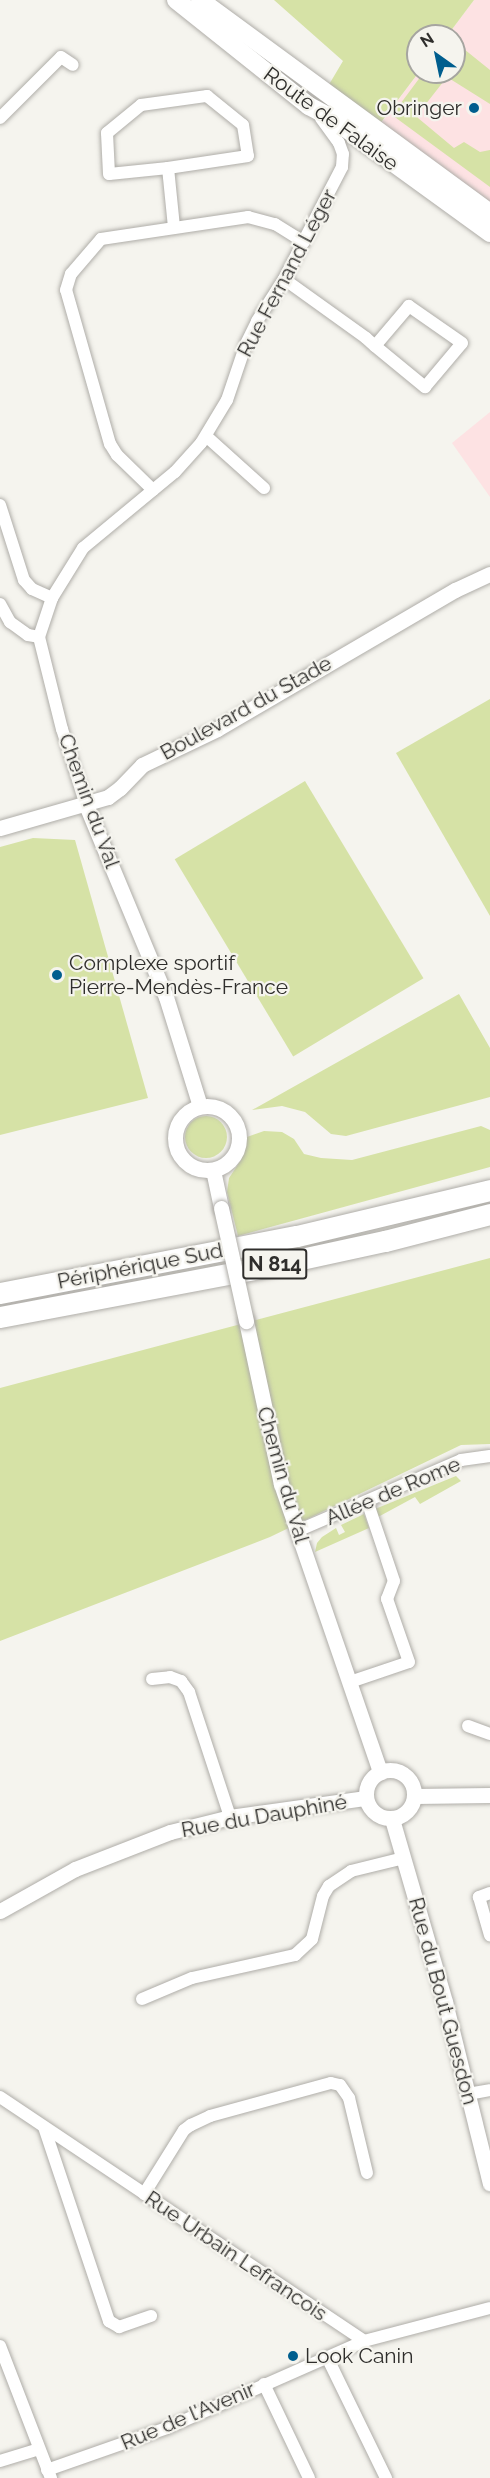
<!DOCTYPE html>
<html>
<head>
<meta charset="utf-8">
<style>
  body { margin:0 }
  #map { position:relative; width:490px; height:2478px; overflow:hidden; background:#f5f4ee; font-family:Raleway,sans-serif }
  div>[style] { position:absolute }
  .commercial>* { inset:0; background:#fde2e3 }
  .green>* { inset:0; background:#d6e2a6; transform-origin:0 0 }
  .round { border-radius:50% }
  .roads { filter:drop-shadow(0 0 2px #afada8) drop-shadow(0 0 2px #afada8) }
  .minor>* { height:12px; margin:-6px; padding:0 6px; transform-origin:6px; border-radius:6px; background:#fff }
  .tertiary>* { height:15px; margin:-7.5px; padding:0 7.5px; transform-origin:7.5px; border-radius:7.5px; background:#fff }
  .tertiary>.ring { margin:-7.5px; padding:0; box-sizing:content-box; background:none; border:15px solid #fff; border-radius:50% }
  .secondary>* { height:18px; margin:-9px; padding:0 9px; transform-origin:9px; border-radius:9px; background:#fff }
  .trunk>* { height:21px; margin:-10.5px; padding:0 10.5px; transform-origin:10.5px; border-radius:10.5px; background:#fff }
  .bridges { filter:drop-shadow(0 0 2px #afada8) drop-shadow(0 0 2px #afada8) }
  .tertiary-bridge>* { height:15px; margin:-7.5px; padding:0 7.5px; transform-origin:7.5px; border-radius:7.5px; background:#fff }
  .dots>* { width:16px; height:16px; translate:-50% -50%; box-sizing:border-box; border:3px solid #f5f4ee; border-radius:50% }
  span { translate:-50% -50%; white-space:nowrap; text-align:center; line-height:1.15; -webkit-text-stroke:4.5px #f5f4ee; paint-order:stroke }
  .shield-label span { padding:2px 4px; background:#f5f4ee; border:2px solid; border-radius:4px; -webkit-text-stroke-width:0 }
  .shield-label { font-size:20px; color:#2f2e2c; font-weight:700 }
  .poi-label { font-size:21px; color:#2f2e2c }
  .right { translate:-100% -50%; text-align:right }
  .left { translate:0 -50%; text-align:left }
  .street-label { font-size:21px; color:#2f2e2c }
  .north { position:absolute; left:406px; top:24px; width:60px; height:60px; box-sizing:border-box; background:#f5f4ee; border:2px solid #a6a5a0; border-radius:50%; rotate:327deg; font-size:16px; font-weight:700; line-height:24px; text-align:center; color:#2f2e2c }
  .north::after { content:''; display:block; margin:auto; width:21px; height:27px; background:#005e8e; clip-path:polygon(50% 0,100% 100%,50% 72%,0 100%) }
</style>
</head>
<body>
<div id="map">
  <div class="commercial">
    <i style="clip-path:polygon(474px 0,490px 0,490px 217px,373px 134px,419px 72px,454px 72px,454px 36px,447px 36px)"></i>
    <i style="clip-path:polygon(490px 412px,490px 497px,452px 443px)"></i>
  </div>
  <div class="green">
    <i style="clip-path:polygon(274px 0,474px 0,447px 36px,418px 36px,419px 72px,373px 133px,321px 98px,343px 61px)"></i>
    <i style="clip-path:polygon(454px 41px,490px 70px,490px 104px,447px 77px,418px 114px,418px 118px,454px 148px,464px 142px,480px 152px,490px 150px,490px 187px,392px 115px,424px 72px,454px 72px)"></i>
    <i style="clip-path:polygon(490px 699px,490px 916px,396px 753px)"></i>
    <i style="left:305px;top:781px;width:230px;height:152px;rotate:59deg"></i>
    <i style="clip-path:polygon(33px 838px,75px 840px,148px 1098px,0 1135px,0 847px)"></i>
    <i style="clip-path:polygon(459px 994px,490px 1048px,490px 1097px,346px 1136px,331px 1134px,305px 1112px,282px 1106px,252px 1110px)"></i>
    <i class="round" style="left:185px;top:1116px;width:42px;height:42px"></i>
    <i style="clip-path:polygon(481px 1126px,490px 1130px,490px 1167px,238px 1236px,227px 1192px,229px 1178px,241px 1160px,247px 1137px,264px 1131px,282px 1132px,294px 1139px,304px 1154px,321px 1158px,352px 1160px)"></i>
    <i style="clip-path:polygon(490px 1258px,490px 1444px,461px 1445px,270px 1537px,0 1641px,0 1388px)"></i>
    <i style="clip-path:polygon(456px 1476px,461px 1481px,420px 1504px,415px 1497px,378px 1517px,375px 1509px)"></i>
    <i style="clip-path:polygon(364px 1514px,369px 1528px,315px 1552px,317px 1543px,322px 1537px,336px 1528px,339px 1535px,345px 1532px,341px 1525px)"></i>
  </div>
  <div class="roads">
    <div class="minor">
      <i style="left:0;top:118px;width:86px;rotate:-45deg"></i>
      <i style="left:61px;top:57px;width:14px;rotate:34deg"></i>
      <i style="left:168px;top:168px;width:59px;rotate:174.2deg"></i>
      <i style="left:109px;top:174px;width:41px;rotate:-92.8deg"></i>
      <i style="left:107px;top:133px;width:44px;rotate:-39.5deg"></i>
      <i style="left:141px;top:105px;width:67px;rotate:-7.8deg"></i>
      <i style="left:207px;top:96px;width:46px;rotate:38.9deg"></i>
      <i style="left:243px;top:125px;width:31px;rotate:81deg"></i>
      <i style="left:248px;top:156px;width:81px;rotate:171.5deg"></i>
      <i style="left:168px;top:168px;width:59px;rotate:84.2deg"></i>
      <i style="left:284px;top:279px;width:101px;rotate:35.7deg"></i>
      <i style="left:366px;top:338px;width:12px;rotate:42deg"></i>
      <i style="left:375px;top:346px;width:65px;rotate:39.4deg"></i>
      <i style="left:425px;top:387px;width:57px;rotate:-49.9deg"></i>
      <i style="left:462px;top:343px;width:65px;rotate:-145.1deg"></i>
      <i style="left:409px;top:306px;width:52px;rotate:130.4deg"></i>
      <i style="left:206px;top:436px;width:78px;rotate:41.9deg"></i>
      <i style="left:153px;top:490px;width:50px;rotate:-135.8deg"></i>
      <i style="left:117px;top:455px;width:13px;rotate:-122deg"></i>
      <i style="left:110px;top:444px;width:160px;rotate:-105.9deg"></i>
      <i style="left:66px;top:290px;width:17px;rotate:-73deg"></i>
      <i style="left:71px;top:274px;width:46px;rotate:-49.4deg"></i>
      <i style="left:101px;top:239px;width:149px;rotate:-8.5deg"></i>
      <i style="left:248px;top:217px;width:28px;rotate:15deg"></i>
      <i style="left:275px;top:224px;width:34px;rotate:32deg"></i>
      <i style="left:0;top:505px;width:79px;rotate:72.3deg"></i>
      <i style="left:24px;top:580px;width:12px;rotate:48deg"></i>
      <i style="left:32px;top:589px;width:22px;rotate:24deg"></i>
      <i style="left:52px;top:598px;width:41px;rotate:108.4deg"></i>
      <i style="left:39px;top:637px;width:95px;rotate:76deg"></i>
      <i style="left:62px;top:729px;width:80px;rotate:72.5deg"></i>
      <i style="left:52px;top:598px;width:59px;rotate:-58.2deg"></i>
      <i style="left:83px;top:548px;width:119px;rotate:-39.6deg"></i>
      <i style="left:175px;top:472px;width:39px;rotate:-48deg"></i>
      <i style="left:201px;top:443px;width:50px;rotate:-58.8deg"></i>
      <i style="left:227px;top:400px;width:59px;rotate:-71.3deg"></i>
      <i style="left:246px;top:344px;width:25px;rotate:-64deg"></i>
      <i style="left:257px;top:321px;width:50px;rotate:-57.3deg"></i>
      <i style="left:284px;top:279px;width:126px;rotate:-62.6deg"></i>
      <i style="left:342px;top:167px;width:13px;rotate:-86deg"></i>
      <i style="left:343px;top:154px;width:12px;rotate:-110deg"></i>
      <i style="left:339px;top:143px;width:31px;rotate:-126deg"></i>
      <i style="left:0;top:604px;width:21px;rotate:61deg"></i>
      <i style="left:10px;top:622px;width:22px;rotate:36deg"></i>
      <i style="left:28px;top:635px;width:11px;rotate:10deg"></i>
      <i style="left:297px;top:1531px;width:179px;rotate:-23.4deg"></i>
      <i style="left:461px;top:1460px;width:29px;rotate:-8deg"></i>
      <i style="left:152px;top:1679px;width:18px;rotate:-6deg"></i>
      <i style="left:170px;top:1677px;width:12px;rotate:20deg"></i>
      <i style="left:181px;top:1681px;width:14px;rotate:54deg"></i>
      <i style="left:189px;top:1692px;width:132px;rotate:71.8deg"></i>
      <i style="left:350px;top:1682px;width:62px;rotate:-18.7deg"></i>
      <i style="left:409px;top:1662px;width:67px;rotate:-109.2deg"></i>
      <i style="left:387px;top:1599px;width:19px;rotate:-69deg"></i>
      <i style="left:394px;top:1581px;width:84px;rotate:-108.6deg"></i>
      <i style="left:468px;top:1726px;width:23px;rotate:20deg"></i>
      <i style="left:490px;top:1893px;width:12px;rotate:160deg"></i>
      <i style="left:479px;top:1897px;width:40px;rotate:74deg"></i>
      <i style="left:142px;top:1999px;width:54px;rotate:-22.8deg"></i>
      <i style="left:192px;top:1978px;width:106px;rotate:-12.6deg"></i>
      <i style="left:295px;top:1955px;width:23px;rotate:-43deg"></i>
      <i style="left:312px;top:1939px;width:44px;rotate:-75.7deg"></i>
      <i style="left:323px;top:1896px;width:12px;rotate:-59deg"></i>
      <i style="left:329px;top:1886px;width:27px;rotate:-34deg"></i>
      <i style="left:351px;top:1871px;width:55px;rotate:-13.8deg"></i>
      <i style="left:468px;top:2094px;width:22px;rotate:-10deg"></i>
      <i style="left:0;top:2097px;width:438px;rotate:33.8deg"></i>
      <i style="left:364px;top:2341px;width:130px;rotate:-14.7deg"></i>
      <i style="left:44px;top:2127px;width:205px;rotate:71.5deg"></i>
      <i style="left:109px;top:2321px;width:12px;rotate:31deg"></i>
      <i style="left:119px;top:2327px;width:34px;rotate:-19deg"></i>
      <i style="left:144px;top:2194px;width:75px;rotate:-58deg"></i>
      <i style="left:184px;top:2130px;width:9px;rotate:-36deg"></i>
      <i style="left:191px;top:2125px;width:21px;rotate:-25deg"></i>
      <i style="left:210px;top:2116px;width:125px;rotate:-15.3deg"></i>
      <i style="left:331px;top:2083px;width:9px;rotate:13deg"></i>
      <i style="left:340px;top:2085px;width:16px;rotate:55deg"></i>
      <i style="left:349px;top:2098px;width:77px;rotate:76.5deg"></i>
      <i style="left:0;top:2346px;width:142px;rotate:68.9deg"></i>
      <i style="left:327px;top:2357px;width:135px;rotate:64deg"></i>
      <i style="left:264px;top:2384px;width:104px;rotate:64.4deg"></i>
      <i style="left:0;top:2461px;width:41px;rotate:-17.1deg"></i>
      <i style="left:47px;top:2470px;width:127px;rotate:-19.3deg"></i>
      <i style="left:167px;top:2428px;width:215px;rotate:-23.8deg"></i>
    </div>
    <div class="tertiary">
      <i style="left:86px;top:805px;width:208px;rotate:67.4deg"></i>
      <i style="left:166px;top:997px;width:114px;rotate:72.7deg"></i>
      <i style="left:0;top:828px;width:112px;rotate:-16deg"></i>
      <i style="left:108px;top:797px;width:15px;rotate:-37deg"></i>
      <i style="left:120px;top:788px;width:32px;rotate:-46deg"></i>
      <i style="left:142px;top:765px;width:83px;rotate:-25.6deg"></i>
      <i style="left:217px;top:729px;width:276px;rotate:-30.3deg"></i>
      <i style="left:455px;top:590px;width:38px;rotate:-25deg"></i>
      <i class="ring" style="left:175px;top:1106px;width:49px;height:49px"></i>
      <i style="left:213px;top:1170px;width:39px;rotate:78deg"></i>
      <i style="left:246px;top:1321px;width:167px;rotate:77.9deg"></i>
      <i style="left:281px;top:1484px;width:305px;rotate:71deg"></i>
      <i class="ring" style="left:366px;top:1770px;width:33px;height:33px"></i>
      <i style="left:415px;top:1796px;width:75px;rotate:-0.8deg"></i>
      <i style="left:392px;top:1819px;width:191px;rotate:73.8deg"></i>
      <i style="left:445px;top:2002px;width:187px;rotate:76.1deg"></i>
      <i style="left:0;top:1911px;width:86px;rotate:-29.2deg"></i>
      <i style="left:75px;top:1869px;width:102px;rotate:-21.3deg"></i>
      <i style="left:170px;top:1832px;width:62px;rotate:-14deg"></i>
      <i style="left:230px;top:1817px;width:137px;rotate:-8deg"></i>
    </div>
    <div class="secondary">
      <i style="left:176px;top:0;width:170px;rotate:38.6deg"></i>
      <i style="left:309px;top:106px;width:24px;rotate:28deg"></i>
      <i style="left:330px;top:117px;width:198px;rotate:35.9deg"></i>
      <i style="left:200px;top:0;width:360px;rotate:36.3deg"></i>
    </div>
    <div class="trunk">
      <i style="left:0;top:1293px;width:302px;rotate:-10.9deg"></i>
      <i style="left:297px;top:1236px;width:198px;rotate:-13.4deg"></i>
      <i style="left:0;top:1317px;width:274px;rotate:-10.7deg"></i>
      <i style="left:269px;top:1266px;width:119px;rotate:-12.2deg"></i>
      <i style="left:385px;top:1241px;width:108px;rotate:-14.4deg"></i>
    </div>
  </div>
  <div class="bridges">
    <div class="tertiary-bridge">
      <i style="left:221px;top:1208px;width:116px;rotate:77.5deg"></i>
    </div>
  </div>
  <div class="dots">
    <i style="left:474px;top:108px;background:#005e8e"></i>
    <i style="left:57px;top:975px;background:#005e8e"></i>
    <i style="left:293px;top:2356px;background:#005e8e"></i>
  </div>
  <div class="shield-label">
    <span style="left:275px;top:1264px">N 814</span>
  </div>
  <div class="poi-label">
    <span class="right" style="left:462px;top:108px">Obringer</span>
    <span class="left" style="left:69px;top:975px">Complexe sportif<br>Pierre-Mendès-France</span>
    <span class="left" style="left:305px;top:2356px">Look Canin</span>
  </div>
  <div class="street-label">
    <span style="left:331px;top:119px;rotate:36deg">Route de Falaise</span>
    <span style="left:287px;top:273px;rotate:-62deg">Rue Fernand Léger</span>
    <span style="left:246px;top:708px;rotate:-29deg">Boulevard du Stade</span>
    <span style="left:89px;top:801px;rotate:70deg">Chemin du Val</span>
    <span style="left:140px;top:1266px;rotate:-11deg">Périphérique Sud</span>
    <span style="left:283px;top:1475px;rotate:74deg">Chemin du Val</span>
    <span style="left:393px;top:1491px;rotate:-23deg">Allée de Rome</span>
    <span style="left:264px;top:1816px;rotate:-10deg">Rue du Dauphiné</span>
    <span style="left:443px;top:2001px;rotate:75deg">Rue du Bout Guesdon</span>
    <span style="left:236px;top:2256px;rotate:34deg">Rue Urbain Lefrancois</span>
    <span style="left:188px;top:2416px;rotate:-23deg">Rue de l'Avenir</span>
  </div>
  <div class="north">N</div>
</div>
</body>
</html>
